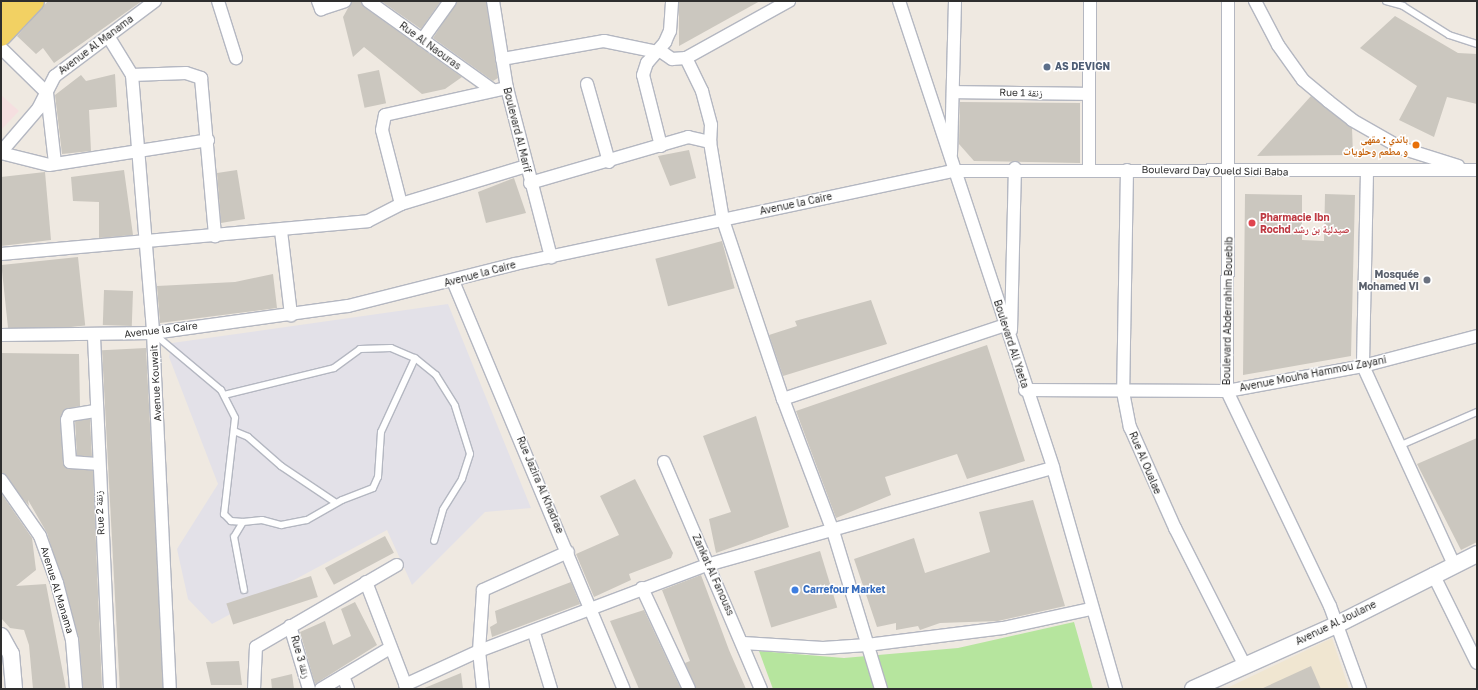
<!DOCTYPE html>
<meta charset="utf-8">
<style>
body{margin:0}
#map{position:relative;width:1478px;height:690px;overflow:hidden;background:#efe9e1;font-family:"Golos Text","Noto Naskh Arabic",sans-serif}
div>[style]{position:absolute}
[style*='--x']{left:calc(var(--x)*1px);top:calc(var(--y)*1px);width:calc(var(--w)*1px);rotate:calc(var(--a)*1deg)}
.industrial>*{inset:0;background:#e3e1e8}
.education>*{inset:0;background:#f0e6d1}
.medical>*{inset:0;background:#f5dfe0}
.green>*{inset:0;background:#b6e59e}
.building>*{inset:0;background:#cbc7bf;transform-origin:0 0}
.roads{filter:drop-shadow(1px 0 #b4b7c1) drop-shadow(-1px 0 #b4b7c1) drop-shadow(0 1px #b4b7c1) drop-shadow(0 -1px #b4b7c1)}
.service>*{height:6px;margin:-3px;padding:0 3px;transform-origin:3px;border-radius:3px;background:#fff}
.minor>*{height:12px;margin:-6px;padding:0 6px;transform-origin:6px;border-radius:6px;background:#fff}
.tertiary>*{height:16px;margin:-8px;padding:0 8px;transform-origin:8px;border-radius:8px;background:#fff}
.primary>*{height:20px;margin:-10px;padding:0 10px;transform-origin:10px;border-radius:10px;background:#f2d163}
.dots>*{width:11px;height:11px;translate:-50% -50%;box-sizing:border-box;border:2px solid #fff;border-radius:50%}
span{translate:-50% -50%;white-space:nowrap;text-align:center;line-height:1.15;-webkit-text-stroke:3px #fff;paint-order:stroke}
.street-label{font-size:10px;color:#2e2e2e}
.service-label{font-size:10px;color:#4e5e75;font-weight:700}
.left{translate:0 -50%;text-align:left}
.food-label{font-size:10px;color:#c56008;font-weight:700}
.right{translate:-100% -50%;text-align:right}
.health-label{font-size:10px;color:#be3a42;font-weight:700}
.worship-label{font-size:10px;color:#5b616d;font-weight:700}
.shop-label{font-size:10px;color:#366cbe;font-weight:700}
.frame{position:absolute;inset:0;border:2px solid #2e2e2e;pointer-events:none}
</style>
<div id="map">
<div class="industrial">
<div style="clip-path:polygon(448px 304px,531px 508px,485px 512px,412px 585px,387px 530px,212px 624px,188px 599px,177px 549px,218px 484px,169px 357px,172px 343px)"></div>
</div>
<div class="education">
<div style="clip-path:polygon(1332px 638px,1349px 689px,1225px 689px)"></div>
</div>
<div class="medical">
<div style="clip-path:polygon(1px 95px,19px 111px,1px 130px)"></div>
</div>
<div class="green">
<div style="clip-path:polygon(1074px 622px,1093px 689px,773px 689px,759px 651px,844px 658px,958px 648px)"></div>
</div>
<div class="building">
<div style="clip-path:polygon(48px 1px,142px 1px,54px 63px,43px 48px,36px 54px,17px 36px)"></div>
<div style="clip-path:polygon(352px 1px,361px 1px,364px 7px,462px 77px,445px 89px,422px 94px,364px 47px,353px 57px,343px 17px)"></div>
<div style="clip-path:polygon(381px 1px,441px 1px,421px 29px)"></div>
<div style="clip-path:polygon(457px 1px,486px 1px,498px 78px,493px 81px,433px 38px)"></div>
<div style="clip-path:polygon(679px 1px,760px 1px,679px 46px)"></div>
<div style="clip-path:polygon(1395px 16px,1458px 53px,1477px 54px,1477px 104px,1447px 97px,1434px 137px,1399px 120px,1417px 86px,1360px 48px)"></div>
<div style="left:379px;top:70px;width:34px;height:22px;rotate:78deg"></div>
<div style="clip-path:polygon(115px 74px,117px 107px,89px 110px,91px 151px,62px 154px,55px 95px,81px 75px,86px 81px)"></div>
<div style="clip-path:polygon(1311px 96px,1352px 128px,1353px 155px,1257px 156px)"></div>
<div style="clip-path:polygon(960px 102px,1080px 103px,1080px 163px,974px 161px,959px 144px)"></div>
<div style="clip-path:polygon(689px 150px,696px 178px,670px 186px,658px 156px)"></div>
<div style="clip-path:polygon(124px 170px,133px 235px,99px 238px,99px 202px,73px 201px,71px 177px)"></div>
<div style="clip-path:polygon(237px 170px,245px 219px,221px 223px,217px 173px)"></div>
<div style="clip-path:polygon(45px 172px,51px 240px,1px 246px,1px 177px)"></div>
<div style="clip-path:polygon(514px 178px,526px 213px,486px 223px,478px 192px)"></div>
<div style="clip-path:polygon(1245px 194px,1302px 195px,1302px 240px,1324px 241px,1325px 194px,1355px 195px,1351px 356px,1243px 375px)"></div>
<div style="left:722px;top:241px;width:49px;height:69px;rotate:75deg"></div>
<div style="left:78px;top:257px;width:69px;height:77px;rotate:84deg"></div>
<div style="clip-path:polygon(273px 274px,277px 308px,160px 323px,157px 286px,235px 282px)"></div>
<div style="left:133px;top:291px;width:35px;height:29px;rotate:92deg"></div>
<div style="clip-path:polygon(871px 300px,887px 344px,783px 376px,769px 335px,797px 326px,795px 321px)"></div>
<div style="clip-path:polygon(987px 345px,1025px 461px,967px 479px,957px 454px,885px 477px,891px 495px,836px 518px,796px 411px)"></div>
<div style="left:146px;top:348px;width:341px;height:44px;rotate:87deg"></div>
<div style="clip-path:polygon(1px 353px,79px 354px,80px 406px,65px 409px,60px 421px,64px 466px,93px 471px,102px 689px,83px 689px,79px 638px,47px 533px,28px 500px,29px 506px,1px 473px)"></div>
<div style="clip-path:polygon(756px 416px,789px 527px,716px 553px,709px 519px,731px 512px,703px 436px)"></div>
<div style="left:90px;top:419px;width:37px;height:15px;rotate:87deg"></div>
<div style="clip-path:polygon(1477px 438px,1477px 542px,1461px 550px,1417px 464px)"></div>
<div style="clip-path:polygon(635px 479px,673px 553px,671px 558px,629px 574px,631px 580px,594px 597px,576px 554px,619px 535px,600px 496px)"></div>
<div style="clip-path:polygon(1px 493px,32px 538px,36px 570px,16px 586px,46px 584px,66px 689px,33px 689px,29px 645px,24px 630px,10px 628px,1px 618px)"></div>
<div style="clip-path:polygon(1033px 500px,1065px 606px,998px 621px,940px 623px,920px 630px,918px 626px,896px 630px,896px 623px,877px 627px,854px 559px,914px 538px,925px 573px,990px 552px,979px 512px)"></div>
<div style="left:385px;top:536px;width:19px;height:68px;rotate:62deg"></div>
<div style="left:820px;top:551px;width:59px;height:69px;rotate:73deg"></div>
<div style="clip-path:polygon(701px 575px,729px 650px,746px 689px,696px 689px,685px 663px,690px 661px,662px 590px)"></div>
<div style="left:311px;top:576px;width:22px;height:89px;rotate:72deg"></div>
<div style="clip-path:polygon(571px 582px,580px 604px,492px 637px,490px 627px,497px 623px,495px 611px)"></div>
<div style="clip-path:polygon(355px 602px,377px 645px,315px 684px,300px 632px,325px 621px,333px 645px,351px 636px,341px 609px)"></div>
<div style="clip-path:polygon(644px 610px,681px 689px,639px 689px,610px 621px)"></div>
<div style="clip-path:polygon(239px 661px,242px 685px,211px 685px,206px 662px)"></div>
<div style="clip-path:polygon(1311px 666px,1321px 689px,1261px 689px)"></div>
<div style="clip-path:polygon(461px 673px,463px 689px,422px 689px)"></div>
<div style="clip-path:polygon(292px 674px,294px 689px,272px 689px,271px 679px)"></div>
</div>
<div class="roads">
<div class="service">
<div style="--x:1386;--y:1;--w:18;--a:16"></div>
<div style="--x:1403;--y:6;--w:54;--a:32.2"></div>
<div style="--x:1449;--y:35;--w:29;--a:18"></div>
<div style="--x:153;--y:333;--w:89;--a:40"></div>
<div style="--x:221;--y:390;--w:31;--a:63"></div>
<div style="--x:235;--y:418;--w:97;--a:96.5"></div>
<div style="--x:224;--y:514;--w:10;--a:45"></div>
<div style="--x:231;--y:521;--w:12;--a:5"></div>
<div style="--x:243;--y:522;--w:19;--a:-6"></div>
<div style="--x:262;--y:520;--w:20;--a:15"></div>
<div style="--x:281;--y:525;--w:26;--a:-11"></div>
<div style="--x:307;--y:520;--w:40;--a:-29.7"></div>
<div style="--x:342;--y:500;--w:33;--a:-21"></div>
<div style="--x:373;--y:488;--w:12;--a:-66"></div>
<div style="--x:378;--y:477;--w:45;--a:-86.2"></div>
<div style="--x:381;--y:432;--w:81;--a:-65.3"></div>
<div style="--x:224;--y:395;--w:113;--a:-13.8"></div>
<div style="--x:334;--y:368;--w:32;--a:-36"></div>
<div style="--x:360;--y:349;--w:31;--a:-2"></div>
<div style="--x:391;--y:348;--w:26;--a:23"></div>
<div style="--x:415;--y:358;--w:27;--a:39"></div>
<div style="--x:436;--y:375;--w:36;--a:58"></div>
<div style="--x:455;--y:406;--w:50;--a:72.6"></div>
<div style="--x:470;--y:454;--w:26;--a:108"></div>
<div style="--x:462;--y:479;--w:36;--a:122"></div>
<div style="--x:443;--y:510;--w:32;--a:106"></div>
<div style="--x:234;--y:431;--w:15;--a:23"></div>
<div style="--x:248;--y:437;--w:44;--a:41.3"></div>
<div style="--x:281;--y:466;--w:66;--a:33.9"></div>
<div style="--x:1401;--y:445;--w:83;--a:-23.5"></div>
<div style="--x:243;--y:522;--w:17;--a:121"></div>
<div style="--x:234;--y:537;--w:54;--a:79.3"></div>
</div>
<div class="minor">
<div style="--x:218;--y:1;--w:60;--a:72.5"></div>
<div style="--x:318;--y:1;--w:9;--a:69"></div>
<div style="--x:321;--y:9;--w:25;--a:-18"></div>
<div style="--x:368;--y:1;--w:153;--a:35.5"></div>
<div style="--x:493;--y:1;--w:88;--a:80.9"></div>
<div style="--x:507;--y:88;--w:175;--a:75.4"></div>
<div style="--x:899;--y:1;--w:492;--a:71.7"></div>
<div style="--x:1053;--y:468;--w:230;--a:74.1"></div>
<div style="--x:1228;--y:1;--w:390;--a:90.1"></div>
<div style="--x:1227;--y:391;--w:238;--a:64.4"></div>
<div style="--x:1330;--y:606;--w:88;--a:70.1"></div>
<div style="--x:1255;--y:1;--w:50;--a:62.4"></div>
<div style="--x:1278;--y:45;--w:43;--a:54.5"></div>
<div style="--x:1303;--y:80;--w:33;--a:40"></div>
<div style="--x:1328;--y:101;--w:31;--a:38"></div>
<div style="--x:1352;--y:120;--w:56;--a:29.7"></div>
<div style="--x:1401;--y:148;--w:60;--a:17.5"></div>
<div style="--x:108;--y:36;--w:46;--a:58.4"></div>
<div style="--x:132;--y:75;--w:259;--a:85.3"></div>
<div style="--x:153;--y:333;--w:356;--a:87.3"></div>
<div style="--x:422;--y:40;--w:48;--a:-54.3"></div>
<div style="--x:1;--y:48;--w:64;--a:44.4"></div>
<div style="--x:47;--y:93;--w:70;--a:83.5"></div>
<div style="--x:659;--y:50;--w:16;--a:35"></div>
<div style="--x:672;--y:59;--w:14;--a:-4"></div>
<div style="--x:686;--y:58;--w:118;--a:-29"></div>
<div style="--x:686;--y:58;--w:37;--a:64"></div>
<div style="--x:702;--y:91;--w:35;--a:75"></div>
<div style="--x:711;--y:125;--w:17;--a:93"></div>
<div style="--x:502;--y:59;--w:104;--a:-10"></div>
<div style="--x:604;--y:41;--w:54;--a:11.7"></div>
<div style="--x:132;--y:75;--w:54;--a:-2.1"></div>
<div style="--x:186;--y:73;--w:16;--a:18"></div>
<div style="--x:201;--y:78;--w:159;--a:84.9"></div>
<div style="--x:587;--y:84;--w:81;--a:74.2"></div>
<div style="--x:953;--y:92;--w:136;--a:0.8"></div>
<div style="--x:661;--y:146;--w:73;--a:-104.2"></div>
<div style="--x:643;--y:75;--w:13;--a:-72"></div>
<div style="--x:647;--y:63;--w:28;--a:-49"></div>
<div style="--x:665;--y:42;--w:12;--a:-66"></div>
<div style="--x:670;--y:31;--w:30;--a:-86"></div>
<div style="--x:1;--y:152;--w:57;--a:-49.3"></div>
<div style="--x:38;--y:109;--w:37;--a:-63"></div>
<div style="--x:55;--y:76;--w:125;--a:-36.9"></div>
<div style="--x:1;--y:153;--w:49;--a:14"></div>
<div style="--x:49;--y:165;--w:161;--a:-8.9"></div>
<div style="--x:951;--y:154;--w:153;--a:-88.5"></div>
<div style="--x:1089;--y:169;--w:168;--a:-89.7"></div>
<div style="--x:1127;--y:170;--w:222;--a:91"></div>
<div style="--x:1123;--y:392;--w:36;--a:79"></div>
<div style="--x:1130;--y:427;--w:111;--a:66"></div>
<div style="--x:1175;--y:528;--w:153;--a:63.1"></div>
<div style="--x:1367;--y:172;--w:194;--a:91.2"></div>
<div style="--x:1363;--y:366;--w:219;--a:65.4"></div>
<div style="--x:530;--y:183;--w:165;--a:-16.2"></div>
<div style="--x:688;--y:137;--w:23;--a:13"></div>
<div style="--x:710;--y:142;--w:79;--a:80.5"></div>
<div style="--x:723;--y:220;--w:189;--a:71.5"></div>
<div style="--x:783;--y:399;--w:141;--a:69.3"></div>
<div style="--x:833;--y:531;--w:165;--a:73.1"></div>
<div style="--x:401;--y:204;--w:76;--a:-104.4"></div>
<div style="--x:382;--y:130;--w:15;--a:-79"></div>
<div style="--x:385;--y:115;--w:125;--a:-12.5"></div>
<div style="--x:281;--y:231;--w:85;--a:83.2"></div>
<div style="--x:1;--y:254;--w:368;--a:-5.1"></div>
<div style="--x:368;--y:221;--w:37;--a:-27"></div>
<div style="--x:401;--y:204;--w:131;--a:-16.9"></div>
<div style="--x:453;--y:281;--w:442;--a:67.3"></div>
<div style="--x:1011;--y:330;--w:162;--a:-88.6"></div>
<div style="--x:1;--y:335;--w:152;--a:-0.8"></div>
<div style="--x:153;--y:333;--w:197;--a:-7.9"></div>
<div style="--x:348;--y:306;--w:172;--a:-14.1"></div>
<div style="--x:515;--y:264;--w:448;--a:-12"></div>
<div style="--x:953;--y:171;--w:524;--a:-0.11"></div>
<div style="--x:94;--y:337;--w:352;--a:87.4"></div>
<div style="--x:1025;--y:390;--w:202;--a:0.3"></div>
<div style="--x:1227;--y:391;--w:138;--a:-10.4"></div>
<div style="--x:1363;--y:366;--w:118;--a:-14.7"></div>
<div style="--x:783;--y:399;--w:235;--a:-18.4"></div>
<div style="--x:95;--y:411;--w:26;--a:171"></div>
<div style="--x:69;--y:415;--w:5;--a:112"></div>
<div style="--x:67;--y:420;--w:42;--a:85.9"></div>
<div style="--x:70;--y:462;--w:27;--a:4"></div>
<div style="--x:664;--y:462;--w:247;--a:66.9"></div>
<div style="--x:1;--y:480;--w:68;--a:55.1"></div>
<div style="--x:40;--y:536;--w:50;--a:70.1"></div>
<div style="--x:57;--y:583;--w:59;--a:75.3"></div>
<div style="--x:72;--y:640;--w:49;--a:85.3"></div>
<div style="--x:1433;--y:574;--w:99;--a:63.7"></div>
<div style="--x:366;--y:582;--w:115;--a:69"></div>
<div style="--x:642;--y:588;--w:111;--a:65"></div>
<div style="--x:290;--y:626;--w:66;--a:73.2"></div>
<div style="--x:534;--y:633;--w:59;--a:73.1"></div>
<div style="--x:743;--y:643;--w:80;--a:3.6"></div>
<div style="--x:823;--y:648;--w:44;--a:-3.9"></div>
<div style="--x:867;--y:645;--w:137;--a:-7.1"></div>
<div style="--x:1003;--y:628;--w:89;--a:-12.3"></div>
<div style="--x:343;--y:676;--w:14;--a:69"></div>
<div style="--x:405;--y:685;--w:81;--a:-24.7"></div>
<div style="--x:479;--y:651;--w:244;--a:-20.7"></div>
<div style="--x:707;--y:565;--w:359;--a:-15.7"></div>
<div style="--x:254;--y:689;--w:42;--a:-87.3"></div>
<div style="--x:256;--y:647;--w:163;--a:-30.2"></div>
<div style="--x:321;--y:689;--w:80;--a:-30.7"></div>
<div style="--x:483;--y:689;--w:38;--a:-96"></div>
<div style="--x:479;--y:651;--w:61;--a:-86.2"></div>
<div style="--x:483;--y:590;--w:93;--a:-24.1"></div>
</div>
<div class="tertiary">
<div style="--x:1;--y:636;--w:21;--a:61"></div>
<div style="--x:11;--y:654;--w:35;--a:85"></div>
<div style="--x:1193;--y:689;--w:159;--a:-24.1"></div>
<div style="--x:1338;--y:624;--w:156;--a:-26.7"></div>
</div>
<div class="primary">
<div style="--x:1;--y:14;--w:18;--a:-47"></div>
<div style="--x:1;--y:36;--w:48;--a:-46.7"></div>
</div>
</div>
<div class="dots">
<div style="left:1047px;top:67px;background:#5c6f8a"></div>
<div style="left:1416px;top:145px;background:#e8710a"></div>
<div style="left:1252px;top:223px;background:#e0444e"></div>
<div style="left:1427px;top:280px;background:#6b7280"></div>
<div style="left:795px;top:590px;background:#3f7fe0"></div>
</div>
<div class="street-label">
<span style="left:96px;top:45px;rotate:-37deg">Avenue Al Manama</span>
<span style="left:430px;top:46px;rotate:36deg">Rue Al Naouras</span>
<span style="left:1021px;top:93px;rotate:1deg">Rue 1 زنقة</span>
<span style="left:517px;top:130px;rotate:76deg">Boulevard Al Marif</span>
<span style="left:1215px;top:171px;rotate:1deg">Boulevard Day Oueld Sidi Baba</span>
<span style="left:796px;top:204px;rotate:-12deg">Avenue la Caire</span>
<span style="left:480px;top:274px;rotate:-15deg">Avenue la Caire</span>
<span style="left:1228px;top:311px;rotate:-89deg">Boulevard Abderrahim Bouebib</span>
<span style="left:161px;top:330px;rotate:-7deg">Avenue la Caire</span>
<span style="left:1011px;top:344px;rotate:72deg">Boulevard Ali Yaeta</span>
<span style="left:1313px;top:374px;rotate:-11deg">Avenue Mouha Hammou Zayani</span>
<span style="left:156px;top:383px;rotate:-93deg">Avenue Kouwait</span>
<span style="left:1145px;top:463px;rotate:67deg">Rue Al Oualae</span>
<span style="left:540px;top:485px;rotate:67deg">Rue Jazira Al Khadrae</span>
<span style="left:100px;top:513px;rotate:-93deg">Rue 2 زنقة</span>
<span style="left:713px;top:575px;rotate:66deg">Zankat Al Fanouss</span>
<span style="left:57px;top:590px;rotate:73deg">Avenue Al Manama</span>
<span style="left:1336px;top:623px;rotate:-26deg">Avenue Al Joulane</span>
<span style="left:300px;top:657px;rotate:74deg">Rue 3 زنقة</span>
</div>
<div class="service-label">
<span class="left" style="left:1055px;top:67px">AS DEVIGN</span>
</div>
<div class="food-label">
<span class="right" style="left:1408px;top:145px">باندي : مقهى<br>و مطعم وحلويات</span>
</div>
<div class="health-label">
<span class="left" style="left:1260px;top:223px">Pharmacie Ibn<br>Rochd صيدلية بن رشد</span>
</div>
<div class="worship-label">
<span class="right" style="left:1419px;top:280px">Mosquée<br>Mohamed VI</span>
</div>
<div class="shop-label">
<span class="left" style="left:803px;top:590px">Carrefour Market</span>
</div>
<div class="frame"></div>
</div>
